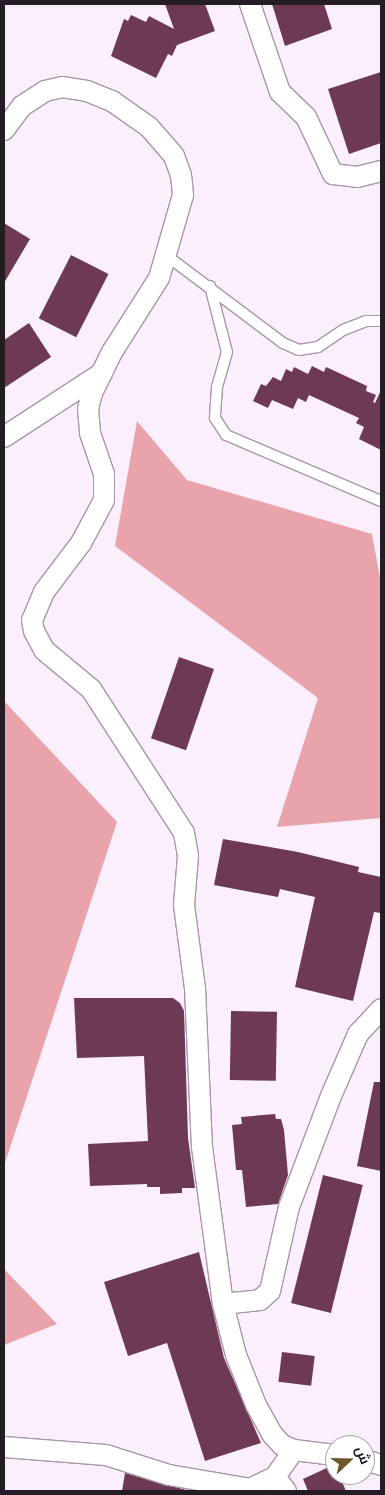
<!DOCTYPE html>
<meta charset="utf-8">
<style>
body{margin:0}
#map{position:relative;width:385px;height:1495px;overflow:hidden;background:#fceffd;font-family:"Roboto Condensed",Cairo,sans-serif}
div>[style]{position:absolute}
[style*='--x']{left:calc(var(--x)*1px);top:calc(var(--y)*1px);width:calc(var(--w)*1px);rotate:calc(var(--a)*1deg)}
.forest>*{inset:0;background:#e9a4ab}
.building>*{inset:0;background:#6d3955;transform-origin:0 0}
.roads{filter:drop-shadow(1px 0 #a895aa) drop-shadow(-1px 0 #a895aa) drop-shadow(0 1px #a895aa) drop-shadow(0 -1px #a895aa)}
.lane>*{height:10px;margin:-5px;padding:0 5px;transform-origin:5px;border-radius:5px;background:#fff}
.street>*{height:20px;margin:-10px;padding:0 10px;transform-origin:10px;border-radius:10px;background:#fff}
span{translate:-50% -50%;white-space:nowrap;text-align:center;line-height:1.15;-webkit-text-stroke:5px #fff;paint-order:stroke}
.frame{position:absolute;inset:0;border:5px solid #251d25;pointer-events:none}
.north{position:absolute;left:325px;top:1435px;width:50px;height:50px;box-sizing:border-box;background:#fff;border:1px solid #a8a5a8;border-radius:50%;rotate:69deg;font-size:14px;font-weight:700;line-height:20px;text-align:center;color:#251d25}
.north::after{content:'';display:block;margin:auto;width:18px;height:22px;background:#6d5827;clip-path:polygon(50% 0,100% 100%,50% 72%,0 100%)}
</style>
<div id="map">
<div class="forest">
<div style="clip-path:polygon(137px 421px,187px 480px,372px 534px,381px 583px,381px 818px,277px 827px,318px 698px,115px 546px)"></div>
<div style="clip-path:polygon(4px 701px,117px 822px,4px 1166px)"></div>
<div style="clip-path:polygon(4px 1269px,57px 1324px,4px 1345px)"></div>
</div>
<div class="building">
<div style="clip-path:polygon(165px 4px,205px 4px,215px 31px,177px 45px,172px 56px,168px 54px,156px 78px,111px 56px,124px 19px,128px 21px,131px 15px,146px 22px,149px 16px,174px 29px)"></div>
<div style="clip-path:polygon(272px 4px,324px 4px,332px 29px,285px 46px)"></div>
<div style="clip-path:polygon(381px 72px,381px 143px,349px 154px,328px 89px)"></div>
<div style="clip-path:polygon(4px 223px,30px 239px,4px 283px)"></div>
<div style="left:71px;top:255px;width:42px;height:71px;rotate:27deg"></div>
<div style="clip-path:polygon(29px 323px,51px 357px,4px 388px,4px 340px)"></div>
<div style="clip-path:polygon(312px 366px,324px 372px,326px 367px,367px 386px,366px 391px,376px 395px,373px 402px,375px 403px,381px 390px,381px 450px,359px 439px,364px 427px,356px 423px,359px 418px,309px 395px,306px 402px,298px 398px,293px 409px,272px 400px,268px 408px,253px 401px,261px 384px,266px 386px,273px 377px,281px 381px,286px 369px,292px 372px,294px 367px,308px 374px)"></div>
<div style="left:179px;top:657px;width:37px;height:86px;rotate:19deg"></div>
<div style="clip-path:polygon(223px 839px,298px 852px,359px 867px,358px 872px,381px 877px,381px 913px,374px 912px,353px 1001px,295px 987px,315px 897px,280px 889px,278px 897px,214px 885px)"></div>
<div style="clip-path:polygon(74px 998px,173px 998px,180px 1003px,184px 1011px,188px 1138px,195px 1188px,182px 1188px,182px 1193px,160px 1194px,160px 1187px,147px 1187px,147px 1184px,90px 1186px,88px 1144px,148px 1141px,144px 1056px,77px 1058px)"></div>
<div style="left:231px;top:1011px;width:46px;height:69px;rotate:1deg"></div>
<div style="clip-path:polygon(374px 1082px,381px 1082px,381px 1171px,357px 1166px)"></div>
<div style="clip-path:polygon(275px 1114px,276px 1119px,281px 1119px,284px 1130px,288px 1175px,278px 1204px,246px 1207px,242px 1170px,236px 1170px,232px 1125px,242px 1124px,241px 1117px)"></div>
<div style="left:323px;top:1175px;width:41px;height:132px;rotate:14deg"></div>
<div style="clip-path:polygon(199px 1252px,224px 1358px,261px 1443px,205px 1461px,167px 1343px,128px 1356px,104px 1282px)"></div>
<div style="left:282px;top:1352px;width:33px;height:30px;rotate:7deg"></div>
<div style="clip-path:polygon(331px 1466px,335px 1467px,335px 1475px,339px 1475px,346px 1491px,308px 1491px,303px 1479px)"></div>
<div style="clip-path:polygon(125px 1473px,186px 1490px,186px 1491px,122px 1491px)"></div>
</div>
<div class="roads">
<div class="lane">
<div style="--x:167;--y:256;--w:145;--a:36.9"></div>
<div style="--x:283;--y:343;--w:17;--a:24"></div>
<div style="--x:299;--y:350;--w:19;--a:-9"></div>
<div style="--x:318;--y:347;--w:30;--a:-34"></div>
<div style="--x:343;--y:330;--w:25;--a:-21"></div>
<div style="--x:366;--y:321;--w:15;--a:0"></div>
<div style="--x:210;--y:286;--w:68;--a:75.6"></div>
<div style="--x:227;--y:352;--w:36;--a:106"></div>
<div style="--x:217;--y:387;--w:31;--a:94"></div>
<div style="--x:215;--y:418;--w:20;--a:57"></div>
<div style="--x:226;--y:435;--w:168;--a:23.1"></div>
</div>
<div class="street">
<div style="--x:250;--y:4;--w:93;--a:71.2"></div>
<div style="--x:280;--y:92;--w:36;--a:44"></div>
<div style="--x:306;--y:117;--w:63;--a:64.7"></div>
<div style="--x:333;--y:174;--w:24;--a:7"></div>
<div style="--x:357;--y:177;--w:25;--a:-14"></div>
<div style="--x:4;--y:130;--w:30;--a:-53"></div>
<div style="--x:22;--y:106;--w:27;--a:-33"></div>
<div style="--x:45;--y:91;--w:17;--a:-13"></div>
<div style="--x:62;--y:87;--w:25;--a:9"></div>
<div style="--x:87;--y:91;--w:27;--a:22"></div>
<div style="--x:112;--y:101;--w:45;--a:35.1"></div>
<div style="--x:149;--y:127;--w:38;--a:49"></div>
<div style="--x:174;--y:156;--w:20;--a:70"></div>
<div style="--x:181;--y:175;--w:20;--a:84"></div>
<div style="--x:183;--y:195;--w:86;--a:106.1"></div>
<div style="--x:159;--y:278;--w:88;--a:122.4"></div>
<div style="--x:112;--y:352;--w:46;--a:116"></div>
<div style="--x:92;--y:393;--w:16;--a:104"></div>
<div style="--x:88;--y:409;--w:24;--a:85"></div>
<div style="--x:90;--y:433;--w:43;--a:71.1"></div>
<div style="--x:104;--y:474;--w:26;--a:90"></div>
<div style="--x:104;--y:500;--w:49;--a:118.1"></div>
<div style="--x:81;--y:543;--w:61;--a:127.1"></div>
<div style="--x:44;--y:592;--w:30;--a:113"></div>
<div style="--x:32;--y:620;--w:11;--a:80"></div>
<div style="--x:34;--y:631;--w:21;--a:62"></div>
<div style="--x:44;--y:650;--w:61;--a:39.7"></div>
<div style="--x:91;--y:689;--w:171;--a:57.1"></div>
<div style="--x:184;--y:833;--w:23;--a:80"></div>
<div style="--x:188;--y:856;--w:49;--a:94.7"></div>
<div style="--x:184;--y:905;--w:84;--a:82.5"></div>
<div style="--x:195;--y:988;--w:159;--a:87.5"></div>
<div style="--x:202;--y:1147;--w:158;--a:82.4"></div>
<div style="--x:223;--y:1304;--w:53;--a:75.7"></div>
<div style="--x:236;--y:1355;--w:54;--a:68.2"></div>
<div style="--x:256;--y:1405;--w:33;--a:61"></div>
<div style="--x:272;--y:1434;--w:15;--a:48"></div>
<div style="--x:282;--y:1445;--w:13;--a:23"></div>
<div style="--x:294;--y:1450;--w:41;--a:7"></div>
<div style="--x:4;--y:437;--w:117;--a:-33.1"></div>
<div style="--x:223;--y:1304;--w:37;--a:-6"></div>
<div style="--x:260;--y:1300;--w:13;--a:-42"></div>
<div style="--x:270;--y:1291;--w:86;--a:-77.3"></div>
<div style="--x:289;--y:1207;--w:119;--a:-69.3"></div>
<div style="--x:331;--y:1096;--w:68;--a:-66.5"></div>
<div style="--x:358;--y:1034;--w:34;--a:-47"></div>
<div style="--x:4;--y:1447;--w:102;--a:4.5"></div>
<div style="--x:106;--y:1455;--w:66;--a:17.6"></div>
<div style="--x:169;--y:1475;--w:82;--a:9.8"></div>
<div style="--x:250;--y:1489;--w:28;--a:-26"></div>
<div style="--x:275;--y:1477;--w:33;--a:-55"></div>
<div style="--x:365;--y:1460;--w:17;--a:17"></div>
<div style="--x:275;--y:1477;--w:18;--a:52"></div>
</div>
</div>
<div class="frame"></div>
<div class="north">ش</div>
</div>
